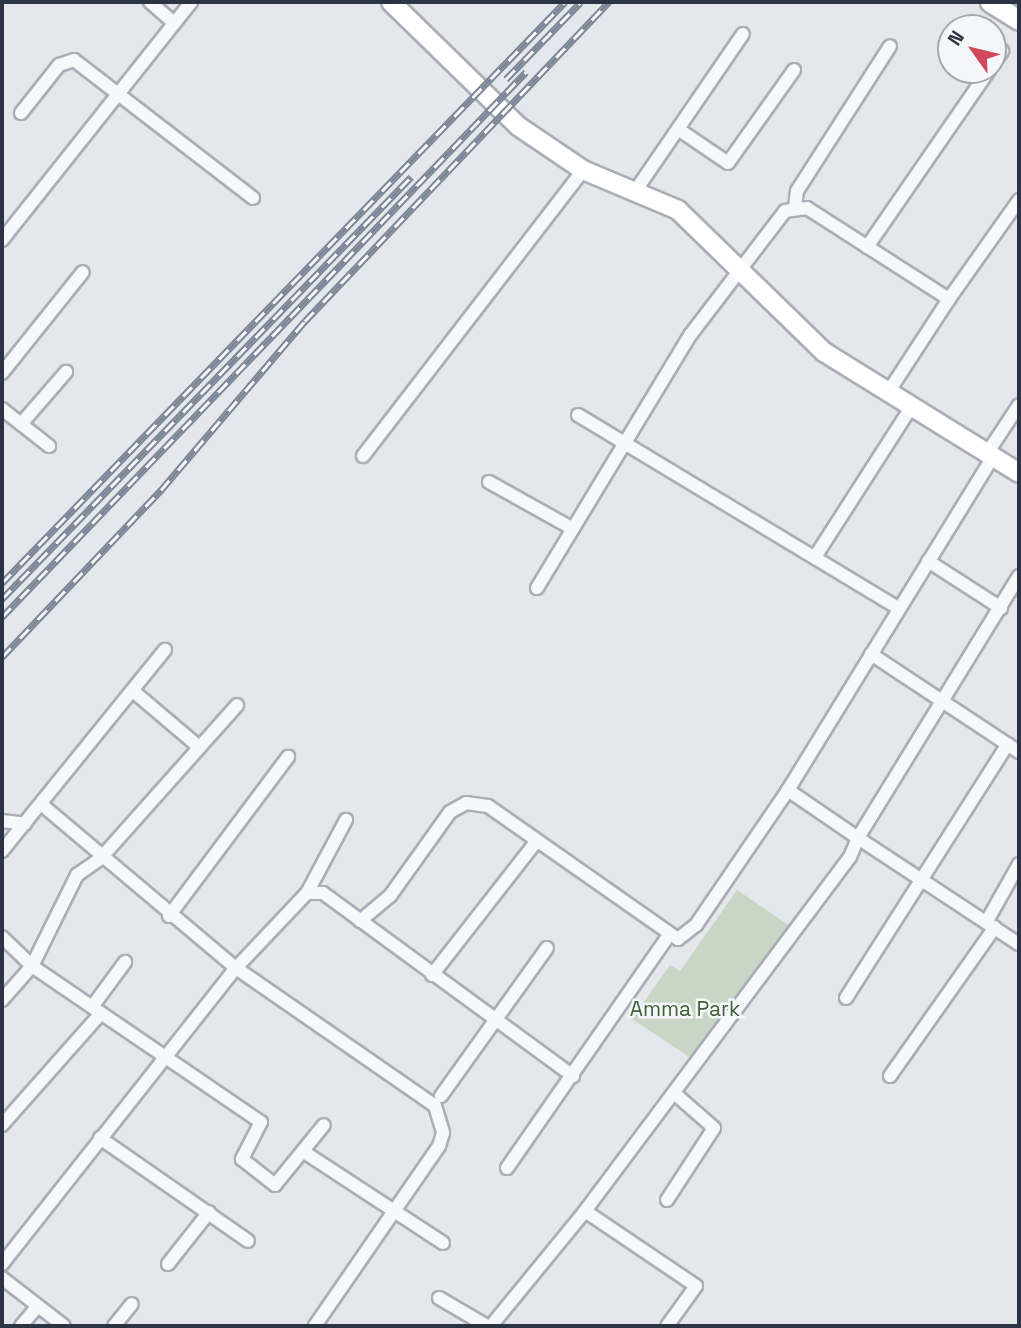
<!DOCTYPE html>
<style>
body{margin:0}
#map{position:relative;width:1021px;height:1328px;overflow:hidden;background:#e4e7ec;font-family:"Space Grotesk",sans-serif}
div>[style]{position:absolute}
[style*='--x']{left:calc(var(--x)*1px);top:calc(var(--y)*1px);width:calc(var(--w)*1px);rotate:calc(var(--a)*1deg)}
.green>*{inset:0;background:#c9d6c5}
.roads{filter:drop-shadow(2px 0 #a9aeb7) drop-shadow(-2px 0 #a9aeb7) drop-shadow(0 2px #a9aeb7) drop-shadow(0 -2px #a9aeb7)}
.street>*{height:12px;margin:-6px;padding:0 6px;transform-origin:6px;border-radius:6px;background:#f7f8fa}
.secondary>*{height:18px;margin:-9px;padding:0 9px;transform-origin:9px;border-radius:9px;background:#fff}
.primary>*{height:19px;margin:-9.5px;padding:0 9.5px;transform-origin:9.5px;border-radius:9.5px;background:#fff}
.rail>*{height:7px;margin-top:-3.5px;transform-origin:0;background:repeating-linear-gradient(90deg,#f4f6f9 0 13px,#7d8696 0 26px);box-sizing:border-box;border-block:2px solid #7d8696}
span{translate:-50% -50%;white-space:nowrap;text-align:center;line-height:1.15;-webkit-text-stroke:5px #f4f6f9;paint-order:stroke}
.park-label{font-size:21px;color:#3f6138}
.frame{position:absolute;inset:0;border:4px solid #2b3445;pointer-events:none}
.north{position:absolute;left:937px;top:14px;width:70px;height:70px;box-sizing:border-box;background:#f4f6f9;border:2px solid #a4a8b1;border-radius:50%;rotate:304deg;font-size:19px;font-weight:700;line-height:28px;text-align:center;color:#2b3445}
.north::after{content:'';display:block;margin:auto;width:24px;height:32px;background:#d1495b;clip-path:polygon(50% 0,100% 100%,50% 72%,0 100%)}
</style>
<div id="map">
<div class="green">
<div style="clip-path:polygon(737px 890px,790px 926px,694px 1060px,632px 1019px,670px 965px,680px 971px)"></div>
</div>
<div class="roads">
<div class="street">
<div style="--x:150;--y:2;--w:32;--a:41"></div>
<div style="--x:993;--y:64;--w:16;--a:-55"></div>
<div style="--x:21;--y:113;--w:61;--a:-51.6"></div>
<div style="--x:59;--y:65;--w:16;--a:-18"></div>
<div style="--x:74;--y:60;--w:226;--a:37.6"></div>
<div style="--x:678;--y:129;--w:60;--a:34.2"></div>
<div style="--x:728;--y:163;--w:114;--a:-54.6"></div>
<div style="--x:636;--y:190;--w:189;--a:-55.6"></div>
<div style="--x:795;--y:207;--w:16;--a:-83"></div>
<div style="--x:797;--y:191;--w:172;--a:-57.3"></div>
<div style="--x:2;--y:240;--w:304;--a:-51.5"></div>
<div style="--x:867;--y:247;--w:215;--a:-55.4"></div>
<div style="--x:949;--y:299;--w:121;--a:-54.7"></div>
<div style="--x:2;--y:373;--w:129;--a:-51.3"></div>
<div style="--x:2;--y:409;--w:60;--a:38.2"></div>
<div style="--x:578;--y:415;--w:375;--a:31.1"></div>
<div style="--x:21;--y:424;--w:69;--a:-49.1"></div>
<div style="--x:988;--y:452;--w:56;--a:-56.6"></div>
<div style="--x:363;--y:456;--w:361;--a:-52.4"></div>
<div style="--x:489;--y:482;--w:96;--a:29.2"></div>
<div style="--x:815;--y:557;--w:179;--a:-57.3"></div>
<div style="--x:928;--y:561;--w:87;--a:32.8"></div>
<div style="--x:1019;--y:576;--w:308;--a:121.6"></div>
<div style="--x:858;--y:838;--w:193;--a:33.4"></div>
<div style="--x:537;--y:588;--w:297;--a:-58.8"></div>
<div style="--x:691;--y:334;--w:155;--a:-52.6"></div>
<div style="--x:785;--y:211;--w:22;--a:-8"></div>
<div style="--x:807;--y:208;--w:169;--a:32.7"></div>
<div style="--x:949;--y:299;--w:110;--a:123.1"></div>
<div style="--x:871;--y:654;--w:178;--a:33.5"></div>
<div style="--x:133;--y:691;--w:87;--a:40.3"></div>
<div style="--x:41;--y:804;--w:255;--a:40.1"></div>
<div style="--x:236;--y:968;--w:242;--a:34.7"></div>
<div style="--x:435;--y:1106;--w:28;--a:73"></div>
<div style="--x:443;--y:1133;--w:14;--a:107"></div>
<div style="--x:439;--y:1146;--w:219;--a:124.6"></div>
<div style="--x:2;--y:821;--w:23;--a:7"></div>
<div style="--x:2;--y:851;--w:259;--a:-51"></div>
<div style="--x:307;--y:893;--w:83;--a:-61.9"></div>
<div style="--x:169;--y:916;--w:199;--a:-53.2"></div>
<div style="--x:360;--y:921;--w:39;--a:-40"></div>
<div style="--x:390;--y:896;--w:103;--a:-54.5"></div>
<div style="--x:450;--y:812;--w:18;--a:-29"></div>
<div style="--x:466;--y:803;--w:22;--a:8"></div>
<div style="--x:488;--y:806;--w:232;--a:35"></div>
<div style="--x:678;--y:939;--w:23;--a:-38"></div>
<div style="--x:696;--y:925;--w:163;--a:-55.7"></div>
<div style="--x:987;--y:921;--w:65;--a:-60.7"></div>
<div style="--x:2;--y:937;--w:42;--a:44"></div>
<div style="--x:32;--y:966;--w:277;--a:34.3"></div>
<div style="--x:261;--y:1122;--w:42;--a:117.2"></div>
<div style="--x:242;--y:1159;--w:42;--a:38.2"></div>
<div style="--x:275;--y:1185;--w:77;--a:-50.8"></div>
<div style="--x:432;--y:975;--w:167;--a:-52"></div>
<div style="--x:846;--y:998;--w:301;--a:-57.5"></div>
<div style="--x:2;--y:1000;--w:45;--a:-48.6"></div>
<div style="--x:32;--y:966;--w:102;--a:-63.7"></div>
<div style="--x:77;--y:875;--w:28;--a:-35"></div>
<div style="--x:100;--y:859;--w:206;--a:-48.3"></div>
<div style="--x:92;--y:1007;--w:56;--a:-53.7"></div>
<div style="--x:890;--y:1076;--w:182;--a:-54.8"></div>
<div style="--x:441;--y:1096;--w:182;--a:-54.4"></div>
<div style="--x:2;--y:1125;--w:149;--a:-48.5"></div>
<div style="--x:100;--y:1138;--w:180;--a:34.8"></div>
<div style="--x:304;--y:1152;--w:166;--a:33.2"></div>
<div style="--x:507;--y:1168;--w:282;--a:-55.2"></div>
<div style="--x:667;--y:1200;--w:86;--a:-56.9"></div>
<div style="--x:714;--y:1128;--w:53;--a:-138.8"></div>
<div style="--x:585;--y:1211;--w:134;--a:34"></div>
<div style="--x:696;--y:1286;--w:49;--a:125.9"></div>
<div style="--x:2;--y:1264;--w:377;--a:-51.7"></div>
<div style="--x:236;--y:968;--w:103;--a:-46.6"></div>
<div style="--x:307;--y:893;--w:16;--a:0"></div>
<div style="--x:323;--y:893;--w:310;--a:36.2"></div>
<div style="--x:168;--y:1264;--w:66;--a:-51.7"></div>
<div style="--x:2;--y:1278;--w:78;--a:37.7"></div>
<div style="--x:439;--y:1298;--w:56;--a:30.3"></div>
<div style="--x:21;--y:1326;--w:26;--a:-50"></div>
<div style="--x:114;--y:1326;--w:28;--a:-51"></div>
<div style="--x:491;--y:1326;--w:149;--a:-50.7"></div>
<div style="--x:585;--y:1211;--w:442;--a:-53.2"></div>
<div style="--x:850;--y:857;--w:21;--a:-67"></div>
<div style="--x:858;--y:838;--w:85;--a:-145.6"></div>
<div style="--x:788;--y:790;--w:393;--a:-58.4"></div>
</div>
<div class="secondary">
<div style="--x:391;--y:2;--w:177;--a:44.3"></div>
<div style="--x:518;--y:126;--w:78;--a:34.1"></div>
<div style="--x:583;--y:170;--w:103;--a:22.8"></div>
<div style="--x:678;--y:210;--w:204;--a:44.2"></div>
<div style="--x:824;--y:352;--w:229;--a:31.8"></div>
</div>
<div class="primary">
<div style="--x:990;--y:2;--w:34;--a:32"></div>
</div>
</div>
<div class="rail">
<div style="--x:506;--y:79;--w:107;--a:-45.8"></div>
<div style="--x:2;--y:583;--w:809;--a:-45.9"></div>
<div style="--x:2;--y:599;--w:588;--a:-45.9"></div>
<div style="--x:2;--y:617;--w:756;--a:-46.13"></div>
<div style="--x:2;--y:657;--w:231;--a:-46.4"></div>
<div style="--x:161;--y:490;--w:222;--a:-49.6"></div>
<div style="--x:305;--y:321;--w:441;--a:-46.4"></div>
</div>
<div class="park-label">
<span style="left:685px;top:1009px">Amma Park</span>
</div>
<div class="frame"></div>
<div class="north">N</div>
</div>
